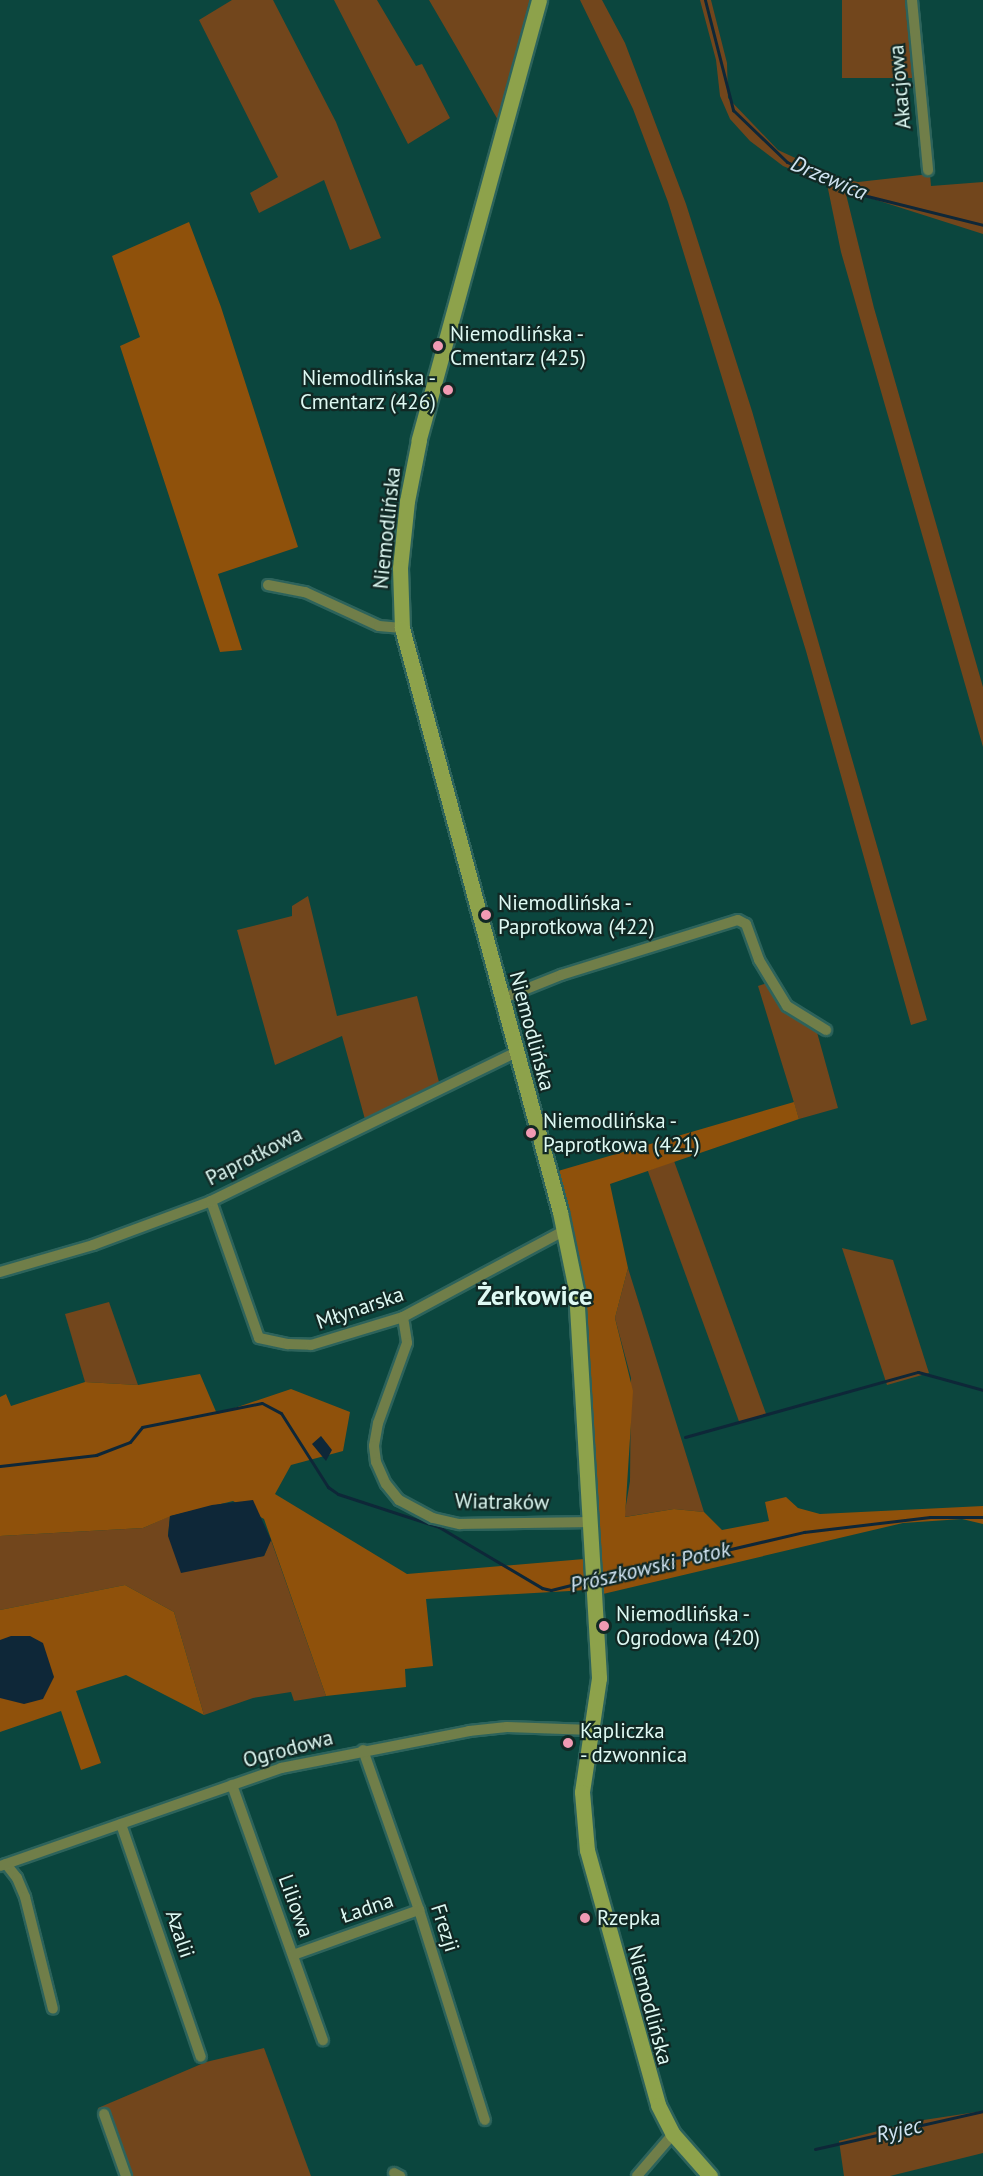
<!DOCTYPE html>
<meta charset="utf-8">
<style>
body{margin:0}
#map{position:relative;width:983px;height:2176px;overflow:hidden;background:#0b463e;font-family:"PT Sans",sans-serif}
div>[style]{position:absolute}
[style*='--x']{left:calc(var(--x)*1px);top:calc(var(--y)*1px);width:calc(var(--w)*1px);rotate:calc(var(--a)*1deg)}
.green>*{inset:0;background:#72461c;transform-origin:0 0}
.forest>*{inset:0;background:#8f510b}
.water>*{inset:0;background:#0e2738}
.stream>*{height:3px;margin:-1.5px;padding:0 1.5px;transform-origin:1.5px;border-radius:1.5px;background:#0e2738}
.roads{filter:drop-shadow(2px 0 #2d635b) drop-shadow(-2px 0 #2d635b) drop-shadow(0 2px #2d635b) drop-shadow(0 -2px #2d635b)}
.street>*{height:10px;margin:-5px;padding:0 5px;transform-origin:5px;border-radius:5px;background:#707e49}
.secondary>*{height:15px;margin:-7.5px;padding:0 7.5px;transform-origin:7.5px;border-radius:7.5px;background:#8da24b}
.dots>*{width:16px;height:16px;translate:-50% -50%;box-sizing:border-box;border:3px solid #112824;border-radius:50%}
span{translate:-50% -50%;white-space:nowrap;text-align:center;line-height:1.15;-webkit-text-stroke:4.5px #112824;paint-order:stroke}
.street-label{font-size:21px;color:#def9f3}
.poi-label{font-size:21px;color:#def9f3}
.left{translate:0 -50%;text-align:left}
.right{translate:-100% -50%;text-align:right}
.water-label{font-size:22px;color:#d0e3f1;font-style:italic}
.district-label{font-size:27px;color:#def9f3;font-weight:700}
</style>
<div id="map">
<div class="green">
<div style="clip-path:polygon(232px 0,273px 0,336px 122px,381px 238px,350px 250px,324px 180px,259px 213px,250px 193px,278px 177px,199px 20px)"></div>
<div style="clip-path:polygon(334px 0,377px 0,416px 66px,422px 64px,450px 118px,408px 144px)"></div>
<div style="clip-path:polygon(429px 0,539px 0,503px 129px,457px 48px)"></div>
<div style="clip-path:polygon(580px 0,602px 0,625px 43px,686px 204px,752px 411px,927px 1020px,911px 1025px,806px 651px,668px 202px,633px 109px)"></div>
<div style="clip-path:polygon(700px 0,711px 0,727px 63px,728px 98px,778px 150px,839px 178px,858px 182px,930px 174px,931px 186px,983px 182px,983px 234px,845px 190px,874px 308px,983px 687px,983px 747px,841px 252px,827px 184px,783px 166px,750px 141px,730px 119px,720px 96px,716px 60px)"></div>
<div style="left:842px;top:0;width:75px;height:78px"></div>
<div style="clip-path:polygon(308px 896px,337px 1016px,417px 996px,439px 1082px,366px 1123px,342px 1036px,275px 1065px,237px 930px,292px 916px,292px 906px)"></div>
<div style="clip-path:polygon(770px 982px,787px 1006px,815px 1025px,838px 1108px,799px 1119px,758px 986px)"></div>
<div style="left:674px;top:1161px;width:269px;height:28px;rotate:70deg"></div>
<div style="clip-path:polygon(842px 1248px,893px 1260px,929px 1373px,887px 1385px)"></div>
<div style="clip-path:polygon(628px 1268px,704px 1512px,674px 1509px,624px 1517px,630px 1481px,631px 1378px,615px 1318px)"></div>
<div style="clip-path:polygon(109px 1302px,138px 1385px,85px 1382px,65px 1314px)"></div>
<div style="clip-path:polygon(170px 1516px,168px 1536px,227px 1562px,264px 1556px,271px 1540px,326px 1696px,294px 1701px,291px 1692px,253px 1698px,204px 1715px,174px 1612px,125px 1585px,0 1610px,0 1536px,143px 1528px)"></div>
<div style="clip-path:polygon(264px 2048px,311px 2176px,122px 2176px,98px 2108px,206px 2062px)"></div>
<div style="clip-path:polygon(983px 2111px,983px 2153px,890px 2176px,844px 2176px,839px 2141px,917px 2121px)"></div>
</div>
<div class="forest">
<div style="clip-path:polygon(189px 222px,221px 307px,298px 547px,218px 574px,242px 650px,220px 652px,120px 346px,140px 337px,112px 256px)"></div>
<div style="clip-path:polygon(794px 1102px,799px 1119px,610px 1184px,628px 1268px,615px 1318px,633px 1391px,625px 1517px,674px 1509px,704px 1512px,722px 1530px,769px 1521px,765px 1502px,786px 1497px,798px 1508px,820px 1514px,983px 1506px,983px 1524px,962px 1519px,903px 1523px,603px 1594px,598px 1513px,581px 1388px,573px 1228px,558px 1171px)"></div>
<div style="clip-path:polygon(200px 1374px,217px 1414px,291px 1389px,350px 1412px,343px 1451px,291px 1465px,275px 1494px,407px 1574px,584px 1559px,587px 1590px,426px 1599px,433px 1666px,405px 1669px,406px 1687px,326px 1696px,264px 1519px,233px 1501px,171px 1516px,143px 1528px,0 1536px,0 1397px,6px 1394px,11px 1406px,85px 1382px,138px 1385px)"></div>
<div style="clip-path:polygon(125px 1585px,174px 1612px,204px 1715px,126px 1675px,76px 1691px,101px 1763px,81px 1770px,61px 1711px,0 1732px,0 1610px)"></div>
</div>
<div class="water">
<div style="clip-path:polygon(321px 1436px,332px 1450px,326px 1461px,312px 1444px)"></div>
<div style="clip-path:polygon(253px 1500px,271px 1540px,264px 1556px,181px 1573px,168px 1536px,170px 1516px,212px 1505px)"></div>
<div style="clip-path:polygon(11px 1636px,30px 1636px,43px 1643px,54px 1677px,43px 1699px,24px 1704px,0 1698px,0 1640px)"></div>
</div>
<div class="stream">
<div style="--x:705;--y:0;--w:114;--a:75.7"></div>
<div style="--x:733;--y:110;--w:75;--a:43.9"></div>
<div style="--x:787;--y:162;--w:79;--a:24"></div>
<div style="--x:859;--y:194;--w:128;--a:14"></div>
<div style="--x:685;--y:1437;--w:242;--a:-15.6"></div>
<div style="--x:918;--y:1372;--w:67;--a:15.5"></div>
<div style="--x:0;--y:1466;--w:97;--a:-6.5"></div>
<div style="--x:96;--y:1455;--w:36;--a:-21"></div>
<div style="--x:130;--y:1442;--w:19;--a:-51"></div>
<div style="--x:142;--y:1427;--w:122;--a:-11.3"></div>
<div style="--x:262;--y:1403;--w:21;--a:28"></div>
<div style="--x:281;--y:1413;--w:88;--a:57.6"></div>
<div style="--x:328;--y:1487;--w:12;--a:35"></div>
<div style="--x:338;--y:1494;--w:106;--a:18.1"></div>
<div style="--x:439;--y:1527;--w:120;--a:30.6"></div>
<div style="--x:542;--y:1588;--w:9;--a:13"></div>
<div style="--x:551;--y:1590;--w:38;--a:-14"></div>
<div style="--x:597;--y:1578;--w:78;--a:-14.9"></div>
<div style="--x:672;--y:1558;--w:33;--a:-5"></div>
<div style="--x:705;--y:1555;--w:102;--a:-13.1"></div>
<div style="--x:804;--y:1532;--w:127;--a:-6.8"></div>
<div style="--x:930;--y:1517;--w:53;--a:0"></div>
<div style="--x:815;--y:2149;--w:172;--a:-12.7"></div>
</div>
<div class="roads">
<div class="street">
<div style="--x:912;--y:0;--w:171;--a:84.6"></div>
<div style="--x:268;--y:585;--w:38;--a:11"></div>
<div style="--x:305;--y:592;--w:81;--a:24.7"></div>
<div style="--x:379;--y:626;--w:23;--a:5"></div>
<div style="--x:501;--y:999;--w:65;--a:-21.8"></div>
<div style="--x:561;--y:975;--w:185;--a:-17.3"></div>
<div style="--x:738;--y:920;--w:9;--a:27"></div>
<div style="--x:746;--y:924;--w:38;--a:70"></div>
<div style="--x:759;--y:960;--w:54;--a:58.7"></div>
<div style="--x:787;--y:1006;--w:46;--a:31.6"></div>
<div style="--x:211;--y:1201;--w:145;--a:70.7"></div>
<div style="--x:259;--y:1338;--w:30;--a:12"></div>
<div style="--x:288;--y:1344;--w:23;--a:2"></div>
<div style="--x:311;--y:1345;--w:96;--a:-16.9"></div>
<div style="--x:403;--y:1317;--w:184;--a:-28.2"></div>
<div style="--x:0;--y:1272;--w:97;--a:-16.2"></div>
<div style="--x:93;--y:1245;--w:126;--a:-20.4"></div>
<div style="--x:211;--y:1201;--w:339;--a:-26"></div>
<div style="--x:403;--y:1317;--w:26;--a:81"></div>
<div style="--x:407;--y:1343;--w:85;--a:109.9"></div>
<div style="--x:378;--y:1423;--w:23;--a:100"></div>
<div style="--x:374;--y:1446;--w:16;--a:83"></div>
<div style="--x:376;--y:1462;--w:24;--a:66"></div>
<div style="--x:386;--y:1484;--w:21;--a:51"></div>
<div style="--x:399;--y:1500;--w:38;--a:28"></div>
<div style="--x:433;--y:1518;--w:28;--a:13"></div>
<div style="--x:460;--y:1524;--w:129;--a:-0.9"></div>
<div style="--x:363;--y:1750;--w:170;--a:70.7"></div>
<div style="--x:419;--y:1910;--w:220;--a:72.6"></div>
<div style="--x:232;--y:1785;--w:271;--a:70.4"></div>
<div style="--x:121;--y:1824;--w:246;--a:71.1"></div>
<div style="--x:6;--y:1864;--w:18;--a:52"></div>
<div style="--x:17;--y:1878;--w:21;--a:67"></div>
<div style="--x:25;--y:1897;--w:115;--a:76"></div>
<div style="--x:0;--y:1866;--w:298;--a:-19.2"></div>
<div style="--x:281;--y:1768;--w:192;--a:-11.1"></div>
<div style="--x:469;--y:1731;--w:38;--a:-6"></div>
<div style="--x:507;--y:1727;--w:85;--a:2"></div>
<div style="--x:293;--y:1955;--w:134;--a:-19.7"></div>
<div style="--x:104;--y:2114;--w:66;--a:70.5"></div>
<div style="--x:394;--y:2173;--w:7;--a:27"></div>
<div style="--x:637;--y:2176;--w:55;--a:-49.4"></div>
</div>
<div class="secondary">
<div style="--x:539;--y:0;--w:456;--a:105.3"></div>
<div style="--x:419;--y:440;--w:62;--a:101.1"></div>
<div style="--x:407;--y:501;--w:67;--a:96"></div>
<div style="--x:400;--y:568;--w:60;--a:88.1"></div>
<div style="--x:402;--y:628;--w:605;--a:74.86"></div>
<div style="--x:560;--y:1212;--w:80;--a:78.4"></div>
<div style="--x:576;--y:1290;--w:389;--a:86.6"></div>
<div style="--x:599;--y:1678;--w:115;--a:98.5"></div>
<div style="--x:582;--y:1792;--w:58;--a:85.1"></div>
<div style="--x:587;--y:1850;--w:265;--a:74.4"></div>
<div style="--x:658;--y:2105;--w:33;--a:63"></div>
<div style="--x:673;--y:2134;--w:56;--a:48.6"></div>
</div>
</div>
<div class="dots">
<div style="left:438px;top:346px;background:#f19ab3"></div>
<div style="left:448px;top:390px;background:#f19ab3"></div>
<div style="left:486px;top:915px;background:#f19ab3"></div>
<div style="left:531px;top:1133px;background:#f19ab3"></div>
<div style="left:604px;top:1626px;background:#f19ab3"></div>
<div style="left:568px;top:1743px;background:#f19ab3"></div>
<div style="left:585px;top:1918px;background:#f19ab3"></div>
</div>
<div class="street-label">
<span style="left:900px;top:87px;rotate:-95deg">Akacjowa</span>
<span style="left:387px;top:528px;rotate:-84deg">Niemodlińska</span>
<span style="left:532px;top:1031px;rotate:75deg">Niemodlińska</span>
<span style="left:254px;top:1156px;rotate:-27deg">Paprotkowa</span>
<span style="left:360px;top:1308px;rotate:-19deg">Młynarska</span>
<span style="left:502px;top:1502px;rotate:1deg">Wiatraków</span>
<span style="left:288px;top:1749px;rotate:-15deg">Ogrodowa</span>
<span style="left:296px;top:1906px;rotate:70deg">Liliowa</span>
<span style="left:367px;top:1908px;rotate:-19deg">Ładna</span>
<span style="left:445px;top:1928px;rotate:72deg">Frezji</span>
<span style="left:180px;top:1934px;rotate:71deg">Azalii</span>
<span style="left:650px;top:2005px;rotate:75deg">Niemodlińska</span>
</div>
<div class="poi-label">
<span class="left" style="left:450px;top:346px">Niemodlińska -<br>Cmentarz (425)</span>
<span class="right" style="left:436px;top:390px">Niemodlińska -<br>Cmentarz (426)</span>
<span class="left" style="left:498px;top:915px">Niemodlińska -<br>Paprotkowa (422)</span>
<span class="left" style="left:543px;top:1133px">Niemodlińska -<br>Paprotkowa (421)</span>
<span class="left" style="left:616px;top:1626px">Niemodlińska -<br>Ogrodowa (420)</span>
<span class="left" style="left:580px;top:1743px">Kapliczka<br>- dzwonnica</span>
<span class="left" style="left:597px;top:1918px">Rzepka</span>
</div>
<div class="water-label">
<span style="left:829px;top:178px;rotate:23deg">Drzewica</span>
<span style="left:650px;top:1567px;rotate:-13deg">Prószkowski Potok</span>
<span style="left:899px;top:2130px;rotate:-13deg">Ryjec</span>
</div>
<div class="district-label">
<span style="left:535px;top:1296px">Żerkowice</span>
</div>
</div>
